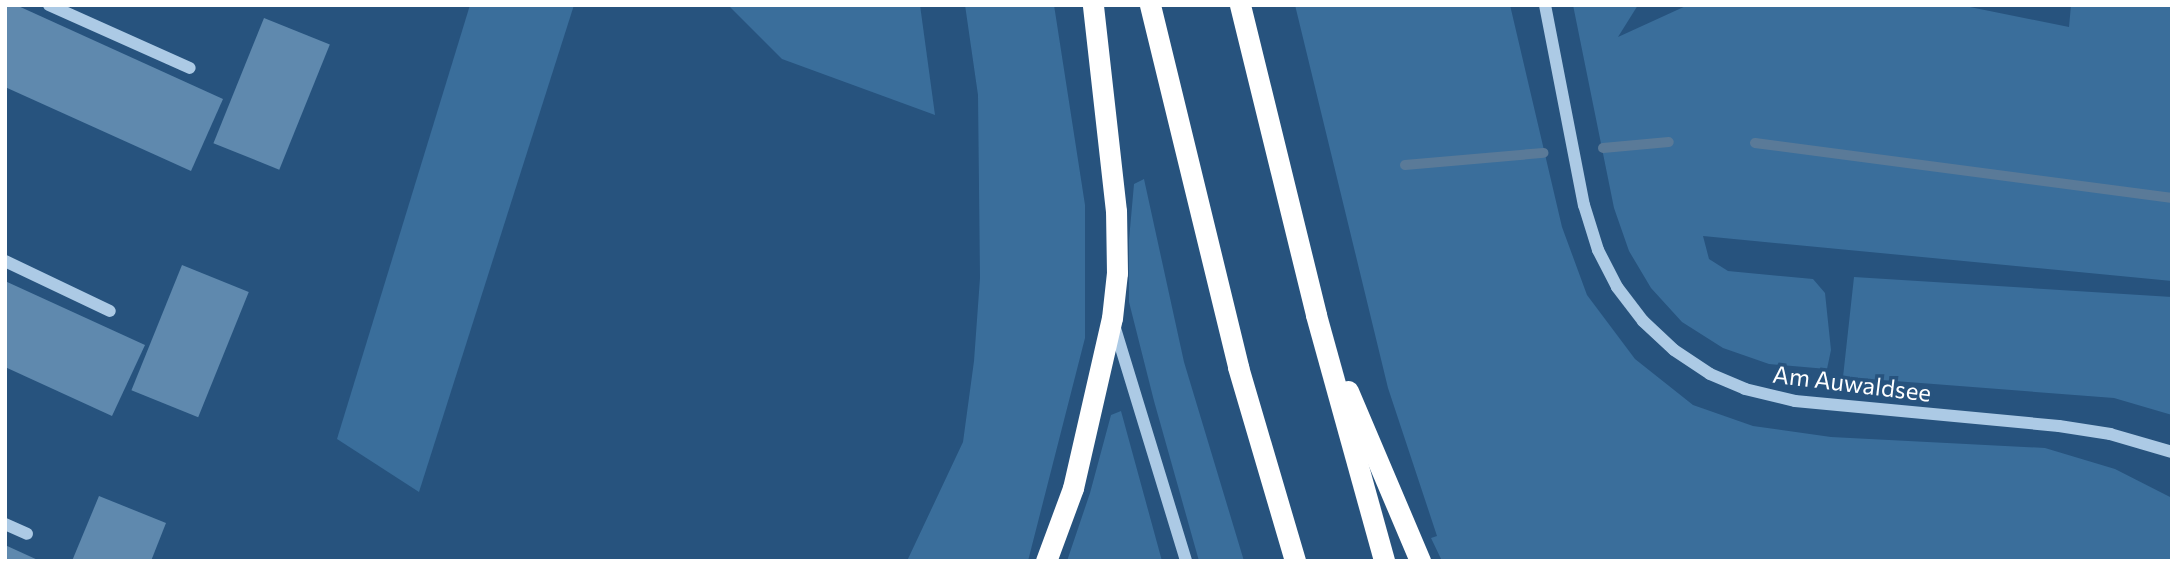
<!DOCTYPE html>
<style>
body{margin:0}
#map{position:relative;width:2177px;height:566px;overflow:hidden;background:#27537e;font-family:Commissioner,sans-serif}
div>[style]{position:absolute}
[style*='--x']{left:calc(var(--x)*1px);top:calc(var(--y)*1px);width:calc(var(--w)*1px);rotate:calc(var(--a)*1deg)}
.green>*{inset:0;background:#3a6e9b}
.stream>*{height:10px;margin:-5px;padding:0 5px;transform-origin:5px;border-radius:5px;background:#5a7a98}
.building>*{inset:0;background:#5f89ae;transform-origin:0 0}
.minor>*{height:12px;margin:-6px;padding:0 6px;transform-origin:6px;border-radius:6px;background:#accae5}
.highway>*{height:21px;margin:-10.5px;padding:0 10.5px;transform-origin:10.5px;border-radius:10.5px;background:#fff}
span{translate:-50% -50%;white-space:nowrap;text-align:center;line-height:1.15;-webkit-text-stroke:7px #27537e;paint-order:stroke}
.street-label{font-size:24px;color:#fff}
.frame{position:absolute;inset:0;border:7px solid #fff;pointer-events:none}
</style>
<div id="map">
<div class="green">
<div style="clip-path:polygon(470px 5px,574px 5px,419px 492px,337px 439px)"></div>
<div style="clip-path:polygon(728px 5px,920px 5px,935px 115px,782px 59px)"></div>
<div style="clip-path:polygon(965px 5px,1054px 5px,1085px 205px,1085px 338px,1028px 561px,907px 561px,963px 442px,974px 361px,980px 278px,978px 95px)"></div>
<div style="clip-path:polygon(1295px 5px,1510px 5px,1562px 227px,1587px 295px,1635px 359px,1693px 405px,1753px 426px,1831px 437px,2045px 448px,2115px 469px,2172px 498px,2172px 561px,1442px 561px,1431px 538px,1437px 536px,1388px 388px)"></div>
<div style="clip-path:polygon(1573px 5px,1638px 5px,1618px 37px,1688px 5px,1960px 5px,2069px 27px,2071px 5px,2172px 5px,2172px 281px,1703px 236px,1709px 259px,1728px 271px,1813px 279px,1825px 293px,1831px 350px,1827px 369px,1769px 364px,1723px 348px,1682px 322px,1651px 288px,1629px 251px,1614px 208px)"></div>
<div style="clip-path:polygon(1144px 179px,1184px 362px,1244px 561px,1199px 561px,1154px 401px,1129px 302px,1129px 240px,1134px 184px)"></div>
<div style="clip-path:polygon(1854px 277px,2172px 297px,2172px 415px,2114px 398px,1843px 377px)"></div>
<div style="clip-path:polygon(1121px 411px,1162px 561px,1067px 561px,1090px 493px,1111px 415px)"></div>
</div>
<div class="stream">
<div style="--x:1755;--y:143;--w:421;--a:7.5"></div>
<div style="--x:1603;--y:148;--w:66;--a:-5.2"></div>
<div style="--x:1405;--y:165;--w:139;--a:-5"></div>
</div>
<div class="building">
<div style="clip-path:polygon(5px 5px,16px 5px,223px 99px,191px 171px,5px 87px)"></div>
<div style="left:264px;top:18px;width:71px;height:135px;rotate:22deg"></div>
<div style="left:182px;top:265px;width:72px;height:135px;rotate:22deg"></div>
<div style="clip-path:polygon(5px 281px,145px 345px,112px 416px,5px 367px)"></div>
<div style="clip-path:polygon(99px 496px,166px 523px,151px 561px,72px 561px)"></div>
<div style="clip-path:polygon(5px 545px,40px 561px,5px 561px)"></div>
</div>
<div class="minor">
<div style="--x:49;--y:5;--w:154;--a:24.1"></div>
<div style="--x:1545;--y:5;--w:204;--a:79"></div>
<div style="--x:1584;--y:205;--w:47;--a:72.7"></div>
<div style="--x:1598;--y:250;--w:42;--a:62.8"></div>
<div style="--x:1617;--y:287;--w:43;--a:52.6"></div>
<div style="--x:1643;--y:321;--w:42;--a:43.1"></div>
<div style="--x:1674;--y:350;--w:43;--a:33.7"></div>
<div style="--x:1710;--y:374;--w:38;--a:23"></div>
<div style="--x:1745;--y:389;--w:51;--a:13.5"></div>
<div style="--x:1795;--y:401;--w:265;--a:5.4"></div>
<div style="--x:2059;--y:426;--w:52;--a:8.9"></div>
<div style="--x:2110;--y:434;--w:65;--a:16.2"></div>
<div style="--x:5;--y:261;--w:116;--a:25.5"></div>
<div style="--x:1114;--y:325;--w:247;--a:73"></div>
<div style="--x:5;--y:524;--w:24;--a:24"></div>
</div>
<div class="highway">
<div style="--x:1150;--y:5;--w:373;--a:76.3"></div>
<div style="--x:1238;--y:367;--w:202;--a:73.6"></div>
<div style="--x:1240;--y:5;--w:319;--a:76.2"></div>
<div style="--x:1316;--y:315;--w:255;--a:74.5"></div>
<div style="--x:1348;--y:391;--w:185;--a:67"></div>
<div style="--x:1046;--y:561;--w:78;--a:-69.7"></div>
<div style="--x:1073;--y:488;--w:174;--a:-77.1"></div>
<div style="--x:1112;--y:318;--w:45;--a:-83.7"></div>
<div style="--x:1117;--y:273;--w:62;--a:-90.9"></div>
<div style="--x:1116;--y:211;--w:207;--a:-96.4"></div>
</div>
<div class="street-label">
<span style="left:1852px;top:383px;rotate:7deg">Am Auwaldsee</span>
</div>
<div class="frame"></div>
</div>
